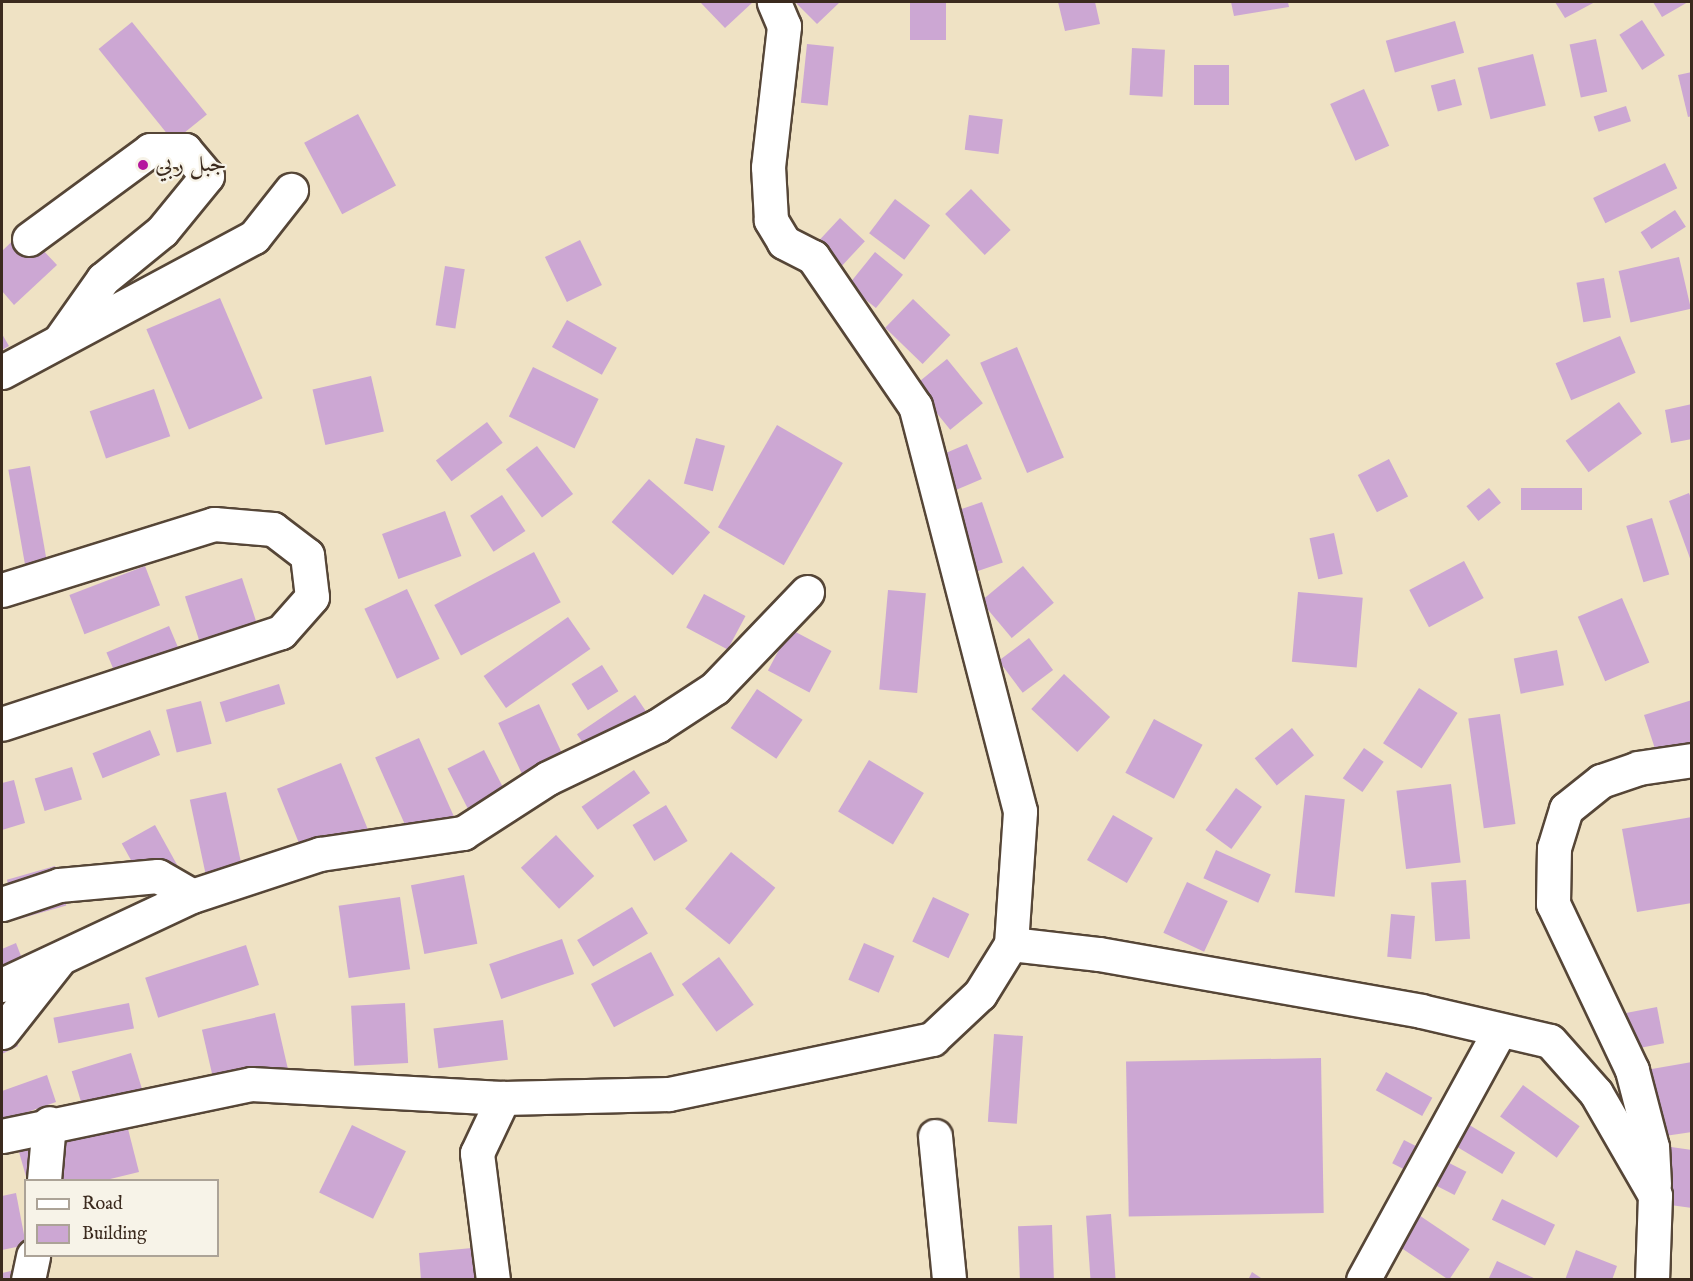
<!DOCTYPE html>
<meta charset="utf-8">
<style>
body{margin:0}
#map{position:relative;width:1693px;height:1281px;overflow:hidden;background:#efe2c4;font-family:"IM FELL English",Amiri,serif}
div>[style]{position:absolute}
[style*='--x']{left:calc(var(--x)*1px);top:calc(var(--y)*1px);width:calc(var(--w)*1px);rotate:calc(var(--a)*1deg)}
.building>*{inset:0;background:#cca7d3;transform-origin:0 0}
.roads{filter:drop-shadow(2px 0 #564637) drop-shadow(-2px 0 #564637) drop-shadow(0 2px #564637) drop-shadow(0 -2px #564637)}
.minor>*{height:33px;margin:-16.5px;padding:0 16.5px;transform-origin:16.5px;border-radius:16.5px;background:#fff}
.dots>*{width:16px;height:16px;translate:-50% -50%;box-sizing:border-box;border:3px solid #f7f3e8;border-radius:50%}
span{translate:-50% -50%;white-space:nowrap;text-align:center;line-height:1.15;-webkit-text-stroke:4.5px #f7f3e8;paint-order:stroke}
.poi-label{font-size:24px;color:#3b2a1e}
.left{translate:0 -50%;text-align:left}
.frame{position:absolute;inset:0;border:3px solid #3b2a1e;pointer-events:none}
.legend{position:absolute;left:24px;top:1179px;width:195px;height:78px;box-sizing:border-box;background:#f7f3e8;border:2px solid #aca397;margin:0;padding:8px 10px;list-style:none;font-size:18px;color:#3b2a1e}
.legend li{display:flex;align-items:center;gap:12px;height:30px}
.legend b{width:30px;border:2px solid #aca397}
</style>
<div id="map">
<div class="building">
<div style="clip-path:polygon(700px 2px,753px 2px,725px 28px)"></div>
<div style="clip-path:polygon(795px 2px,840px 2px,817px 24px)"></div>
<div style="left:910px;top:2px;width:36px;height:38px"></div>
<div style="clip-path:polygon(1058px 2px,1095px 2px,1100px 24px,1065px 31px)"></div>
<div style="clip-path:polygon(1231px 2px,1288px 2px,1289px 7px,1234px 16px)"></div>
<div style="clip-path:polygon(1555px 2px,1595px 2px,1565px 18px)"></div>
<div style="clip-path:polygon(1653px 2px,1688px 2px,1662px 17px)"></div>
<div style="left:1642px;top:20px;width:42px;height:27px;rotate:57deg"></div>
<div style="left:1455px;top:21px;width:33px;height:72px;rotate:74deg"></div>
<div style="left:132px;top:22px;width:119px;height:43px;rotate:51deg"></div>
<div style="left:1596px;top:39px;width:54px;height:27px;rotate:78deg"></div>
<div style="left:807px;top:44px;width:27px;height:59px;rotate:6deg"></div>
<div style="left:1132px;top:48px;width:33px;height:47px;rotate:3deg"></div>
<div style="left:1533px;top:54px;width:53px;height:57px;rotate:76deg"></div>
<div style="left:1194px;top:65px;width:35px;height:40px"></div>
<div style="clip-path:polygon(1692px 72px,1692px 116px,1688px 117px,1678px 75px)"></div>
<div style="left:1455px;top:79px;width:27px;height:25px;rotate:75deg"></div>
<div style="left:1364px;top:89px;width:62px;height:37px;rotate:66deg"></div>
<div style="left:1626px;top:106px;width:16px;height:34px;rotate:72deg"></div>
<div style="left:358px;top:114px;width:81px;height:61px;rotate:62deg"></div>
<div style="left:969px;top:115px;width:34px;height:35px;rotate:7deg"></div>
<div style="left:1665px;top:163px;width:28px;height:80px;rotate:64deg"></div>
<div style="left:971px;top:189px;width:57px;height:36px;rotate:46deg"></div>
<div style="left:895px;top:199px;width:44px;height:43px;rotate:37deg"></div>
<div style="left:1675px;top:210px;width:20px;height:41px;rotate:57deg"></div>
<div style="left:840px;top:218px;width:34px;height:42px;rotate:43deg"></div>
<div style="clip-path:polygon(24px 230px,57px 265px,14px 305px,2px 291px,2px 251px)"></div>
<div style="left:580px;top:240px;width:50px;height:39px;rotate:64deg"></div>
<div style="left:875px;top:252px;width:36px;height:43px;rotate:39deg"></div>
<div style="left:1679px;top:257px;width:53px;height:62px;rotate:77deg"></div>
<div style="left:445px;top:266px;width:20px;height:60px;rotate:9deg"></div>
<div style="left:1604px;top:278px;width:40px;height:28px;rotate:80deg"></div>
<div style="left:220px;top:298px;width:109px;height:80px;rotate:67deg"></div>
<div style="left:913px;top:299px;width:52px;height:40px;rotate:44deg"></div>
<div style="left:567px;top:320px;width:57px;height:31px;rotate:29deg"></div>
<div style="clip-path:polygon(2px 334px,9px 346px,2px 350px)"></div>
<div style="left:1620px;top:336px;width:40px;height:70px;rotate:67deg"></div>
<div style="left:1017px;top:347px;width:120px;height:40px;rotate:67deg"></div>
<div style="left:947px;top:359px;width:57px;height:42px;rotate:51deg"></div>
<div style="left:533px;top:367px;width:73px;height:55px;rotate:26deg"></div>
<div style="left:371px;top:376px;width:57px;height:60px;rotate:77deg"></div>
<div style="left:154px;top:389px;width:50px;height:68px;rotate:71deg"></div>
<div style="left:1619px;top:402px;width:39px;height:66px;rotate:54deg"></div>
<div style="clip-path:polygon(1692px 404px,1692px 439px,1671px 443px,1665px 410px)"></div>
<div style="left:487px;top:422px;width:26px;height:64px;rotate:53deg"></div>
<div style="left:777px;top:425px;width:76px;height:118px;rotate:30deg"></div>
<div style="left:696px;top:438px;width:30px;height:47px;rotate:15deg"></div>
<div style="left:967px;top:444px;width:38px;height:34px;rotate:67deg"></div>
<div style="left:537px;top:446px;width:60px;height:39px;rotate:53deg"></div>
<div style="left:1389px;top:459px;width:42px;height:35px;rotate:63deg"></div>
<div style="left:30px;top:466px;width:110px;height:22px;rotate:80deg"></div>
<div style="left:649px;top:479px;width:81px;height:57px;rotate:41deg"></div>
<div style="left:1489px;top:488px;width:19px;height:29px;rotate:51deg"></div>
<div style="left:1521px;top:488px;width:61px;height:22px"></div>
<div style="clip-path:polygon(1689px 493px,1692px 501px,1691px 561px,1669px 501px)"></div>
<div style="left:502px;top:495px;width:43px;height:38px;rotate:57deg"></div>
<div style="left:982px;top:502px;width:64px;height:34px;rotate:71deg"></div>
<div style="left:445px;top:511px;width:48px;height:67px;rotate:70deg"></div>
<div style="left:1652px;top:518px;width:59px;height:27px;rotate:73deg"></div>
<div style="left:1334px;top:533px;width:42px;height:25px;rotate:78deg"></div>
<div style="left:534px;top:552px;width:57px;height:113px;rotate:62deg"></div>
<div style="left:1464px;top:561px;width:42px;height:62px;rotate:62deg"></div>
<div style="left:145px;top:566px;width:42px;height:81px;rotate:69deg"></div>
<div style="left:1023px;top:566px;width:48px;height:55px;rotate:50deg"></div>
<div style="left:242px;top:578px;width:54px;height:60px;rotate:72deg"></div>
<div style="left:407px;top:589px;width:77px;height:47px;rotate:65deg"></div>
<div style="left:888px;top:590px;width:38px;height:100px;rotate:5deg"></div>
<div style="left:1298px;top:592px;width:65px;height:70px;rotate:5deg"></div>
<div style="left:704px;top:594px;width:47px;height:38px;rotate:28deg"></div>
<div style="left:1622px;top:598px;width:70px;height:48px;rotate:67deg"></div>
<div style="left:568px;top:617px;width:39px;height:103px;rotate:55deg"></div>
<div style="left:169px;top:626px;width:33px;height:68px;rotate:67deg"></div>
<div style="left:790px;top:629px;width:47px;height:47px;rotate:28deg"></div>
<div style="left:1029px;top:638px;width:40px;height:38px;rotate:53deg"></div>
<div style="left:1557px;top:650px;width:36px;height:44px;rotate:79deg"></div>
<div style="left:602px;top:665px;width:31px;height:36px;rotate:58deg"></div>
<div style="left:1064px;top:674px;width:63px;height:48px;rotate:43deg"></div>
<div style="left:279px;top:684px;width:21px;height:62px;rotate:73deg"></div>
<div style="left:1419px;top:688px;width:46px;height:66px;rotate:33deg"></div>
<div style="left:757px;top:689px;width:55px;height:47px;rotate:34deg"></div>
<div style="left:635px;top:695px;width:43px;height:70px;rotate:56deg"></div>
<div style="clip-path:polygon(1692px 700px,1692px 748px,1658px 758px,1644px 715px)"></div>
<div style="left:201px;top:701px;width:44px;height:36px;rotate:76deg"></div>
<div style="left:539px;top:704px;width:72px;height:45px;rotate:65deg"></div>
<div style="left:1500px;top:714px;width:111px;height:32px;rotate:82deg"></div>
<div style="left:1154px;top:719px;width:55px;height:61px;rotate:28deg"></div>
<div style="left:1292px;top:728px;width:35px;height:48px;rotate:51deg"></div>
<div style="left:150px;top:730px;width:27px;height:62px;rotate:68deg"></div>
<div style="left:419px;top:738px;width:93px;height:48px;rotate:66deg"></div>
<div style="left:1364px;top:748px;width:24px;height:37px;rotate:35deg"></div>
<div style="left:484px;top:750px;width:49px;height:41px;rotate:63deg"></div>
<div style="left:869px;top:760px;width:64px;height:60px;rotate:31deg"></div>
<div style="left:341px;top:763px;width:81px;height:69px;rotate:68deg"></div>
<div style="left:72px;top:767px;width:34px;height:39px;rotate:73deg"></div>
<div style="left:634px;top:770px;width:28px;height:64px;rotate:55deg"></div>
<div style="clip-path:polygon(14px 780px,25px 823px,2px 830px,2px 783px)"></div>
<div style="left:1451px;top:784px;width:79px;height:55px;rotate:83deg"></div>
<div style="left:1236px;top:788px;width:32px;height:52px;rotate:36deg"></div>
<div style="left:226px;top:792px;width:86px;height:37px;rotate:78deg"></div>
<div style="left:1305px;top:795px;width:40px;height:98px;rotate:6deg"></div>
<div style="left:666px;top:805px;width:42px;height:39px;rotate:59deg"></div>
<div style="left:1113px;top:815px;width:46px;height:52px;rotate:30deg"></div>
<div style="clip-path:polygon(1692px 817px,1692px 903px,1637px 912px,1622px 829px)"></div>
<div style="left:155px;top:825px;width:56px;height:38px;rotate:61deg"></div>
<div style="left:556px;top:835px;width:56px;height:48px;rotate:47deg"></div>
<div style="left:1216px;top:850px;width:60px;height:31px;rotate:24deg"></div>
<div style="left:731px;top:852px;width:57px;height:73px;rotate:39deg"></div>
<div style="left:55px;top:866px;width:41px;height:50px;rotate:74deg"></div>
<div style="left:464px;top:875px;width:70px;height:54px;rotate:79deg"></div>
<div style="left:1466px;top:880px;width:59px;height:35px;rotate:86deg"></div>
<div style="left:1187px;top:882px;width:45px;height:56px;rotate:25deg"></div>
<div style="left:400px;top:897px;width:73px;height:62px;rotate:82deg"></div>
<div style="left:933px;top:897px;width:40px;height:49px;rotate:25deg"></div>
<div style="left:632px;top:907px;width:31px;height:64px;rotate:59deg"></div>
<div style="left:1391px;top:914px;width:24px;height:43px;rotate:5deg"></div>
<div style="left:562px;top:939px;width:37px;height:77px;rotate:71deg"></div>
<div style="clip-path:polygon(16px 943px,31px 982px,2px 993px,2px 949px)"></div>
<div style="left:864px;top:943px;width:33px;height:40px;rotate:23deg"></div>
<div style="left:246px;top:945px;width:42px;height:106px;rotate:72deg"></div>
<div style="left:651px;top:952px;width:49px;height:68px;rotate:62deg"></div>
<div style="left:719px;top:957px;width:59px;height:46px;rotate:54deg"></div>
<div style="left:129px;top:1003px;width:26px;height:77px;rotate:79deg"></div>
<div style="left:405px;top:1003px;width:60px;height:54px;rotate:87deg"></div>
<div style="left:1657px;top:1007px;width:37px;height:46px;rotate:79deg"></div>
<div style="left:275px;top:1013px;width:57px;height:75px;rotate:77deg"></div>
<div style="left:503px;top:1020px;width:40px;height:70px;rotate:83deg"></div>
<div style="clip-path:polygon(7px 1024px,18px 1046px,2px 1054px,2px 1026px)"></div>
<div style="left:994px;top:1034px;width:29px;height:88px;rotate:4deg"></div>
<div style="left:131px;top:1053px;width:45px;height:62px;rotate:73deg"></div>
<div style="left:1321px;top:1058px;width:155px;height:195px;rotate:89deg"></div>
<div style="clip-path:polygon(1692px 1062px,1692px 1132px,1658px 1137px,1646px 1070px)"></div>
<div style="left:1386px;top:1072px;width:53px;height:21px;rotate:29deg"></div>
<div style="clip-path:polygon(47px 1075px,56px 1102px,2px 1121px,2px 1091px)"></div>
<div style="left:1523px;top:1085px;width:70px;height:39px;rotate:36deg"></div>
<div style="left:1456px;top:1117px;width:69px;height:25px;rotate:31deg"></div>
<div style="clip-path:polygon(127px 1125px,139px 1172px,106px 1180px,27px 1180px,19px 1152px)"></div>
<div style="left:352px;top:1125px;width:60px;height:75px;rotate:26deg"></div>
<div style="left:1404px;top:1140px;width:70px;height:26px;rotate:27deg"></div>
<div style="clip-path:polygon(1671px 1147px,1692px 1150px,1692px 1208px,1663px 1204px)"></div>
<div style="clip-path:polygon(16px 1193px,26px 1245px,2px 1250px,2px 1196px)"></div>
<div style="left:1395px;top:1199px;width:90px;height:37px;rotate:34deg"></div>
<div style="left:1502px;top:1199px;width:59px;height:23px;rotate:26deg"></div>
<div style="left:1111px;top:1214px;width:66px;height:25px;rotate:86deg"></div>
<div style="left:1052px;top:1225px;width:55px;height:34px;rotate:88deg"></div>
<div style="clip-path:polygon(472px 1248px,475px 1280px,421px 1280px,419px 1253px)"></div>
<div style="clip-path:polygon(1576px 1250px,1617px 1266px,1612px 1280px,1565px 1280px)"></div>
<div style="clip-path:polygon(1497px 1261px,1538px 1280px,1488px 1280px)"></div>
<div style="clip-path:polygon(11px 1271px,12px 1280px,2px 1280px,2px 1273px)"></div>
<div style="clip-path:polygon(1252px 1272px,1264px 1280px,1248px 1280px)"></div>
</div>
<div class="roads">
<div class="minor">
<div style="--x:29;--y:239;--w:150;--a:-36.3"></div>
<div style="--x:150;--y:150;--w:35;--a:0"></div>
<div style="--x:185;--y:150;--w:34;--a:50"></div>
<div style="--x:207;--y:176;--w:71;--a:129.3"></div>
<div style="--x:162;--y:231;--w:76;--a:140.9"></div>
<div style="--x:103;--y:279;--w:75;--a:125.2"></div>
<div style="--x:2;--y:372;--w:286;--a:-28.2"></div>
<div style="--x:254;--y:237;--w:60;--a:-51.8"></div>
<div style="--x:2;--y:590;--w:222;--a:-17.3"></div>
<div style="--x:214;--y:524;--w:59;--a:4.8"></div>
<div style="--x:273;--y:529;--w:43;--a:37.4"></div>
<div style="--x:307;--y:555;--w:42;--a:83.2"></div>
<div style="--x:312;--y:597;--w:47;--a:131.5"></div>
<div style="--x:281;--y:632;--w:294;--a:161.8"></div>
<div style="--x:2;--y:904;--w:60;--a:-18.4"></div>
<div style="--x:59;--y:885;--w:99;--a:-5.2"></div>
<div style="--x:158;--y:876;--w:39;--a:30"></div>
<div style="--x:1011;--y:944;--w:89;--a:6.5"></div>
<div style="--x:1099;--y:954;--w:327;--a:10"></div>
<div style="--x:1421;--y:1011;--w:132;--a:13.1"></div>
<div style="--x:1550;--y:1041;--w:69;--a:48.5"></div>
<div style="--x:1596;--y:1093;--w:118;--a:60"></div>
<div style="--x:1655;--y:1195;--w:85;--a:92"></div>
<div style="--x:2;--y:985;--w:210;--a:-25.1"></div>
<div style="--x:192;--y:896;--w:135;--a:-18.2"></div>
<div style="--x:320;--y:854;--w:145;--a:-8.4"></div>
<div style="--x:463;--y:833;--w:101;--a:-32.9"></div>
<div style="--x:548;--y:778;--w:121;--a:-25.5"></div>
<div style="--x:657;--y:726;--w:69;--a:-33.2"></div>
<div style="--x:715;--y:688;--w:133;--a:-46.2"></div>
<div style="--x:2;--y:1032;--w:90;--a:-51.7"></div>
<div style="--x:2;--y:1136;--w:254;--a:-11.8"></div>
<div style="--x:251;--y:1084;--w:252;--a:3.2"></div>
<div style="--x:503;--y:1098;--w:166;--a:-1.4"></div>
<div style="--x:669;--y:1094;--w:269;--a:-11.8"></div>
<div style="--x:932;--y:1039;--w:66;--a:-43.2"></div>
<div style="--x:980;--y:994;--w:59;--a:-58.2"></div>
<div style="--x:1011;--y:944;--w:133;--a:-86.1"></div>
<div style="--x:1020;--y:811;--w:418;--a:-104.5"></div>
<div style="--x:915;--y:406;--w:181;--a:-124.4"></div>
<div style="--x:813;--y:257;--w:33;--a:-153"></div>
<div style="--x:784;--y:242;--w:26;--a:-121"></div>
<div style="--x:771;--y:220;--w:53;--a:-93.2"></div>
<div style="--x:768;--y:167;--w:142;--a:-83.5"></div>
<div style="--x:784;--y:26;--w:26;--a:-113"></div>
<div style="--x:935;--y:1136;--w:145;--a:84.4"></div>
<div style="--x:44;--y:1180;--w:57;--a:-85"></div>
<div style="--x:1654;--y:1184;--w:37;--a:-93"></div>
<div style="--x:1652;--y:1147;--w:80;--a:-104.6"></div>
<div style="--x:1632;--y:1070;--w:184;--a:-115.4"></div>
<div style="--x:1553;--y:904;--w:56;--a:-89"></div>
<div style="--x:1554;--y:848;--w:41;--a:-72.9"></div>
<div style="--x:1566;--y:809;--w:45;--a:-38.7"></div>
<div style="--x:1601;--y:781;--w:39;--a:-19"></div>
<div style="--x:1638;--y:768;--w:55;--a:-8.4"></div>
<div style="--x:28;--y:1280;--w:25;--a:-78"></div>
<div style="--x:493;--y:1280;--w:128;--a:-97.2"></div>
<div style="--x:477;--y:1153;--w:61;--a:-64.7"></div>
<div style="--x:1363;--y:1280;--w:283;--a:-61.3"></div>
</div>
</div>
<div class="dots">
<div style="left:143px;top:165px;background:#b5179e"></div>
</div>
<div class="poi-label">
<span class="left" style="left:155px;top:165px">جبل ربي</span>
</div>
<div class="frame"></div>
<ul class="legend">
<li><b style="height:8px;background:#fff"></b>Road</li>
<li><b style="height:16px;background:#cca7d3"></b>Building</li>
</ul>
</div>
